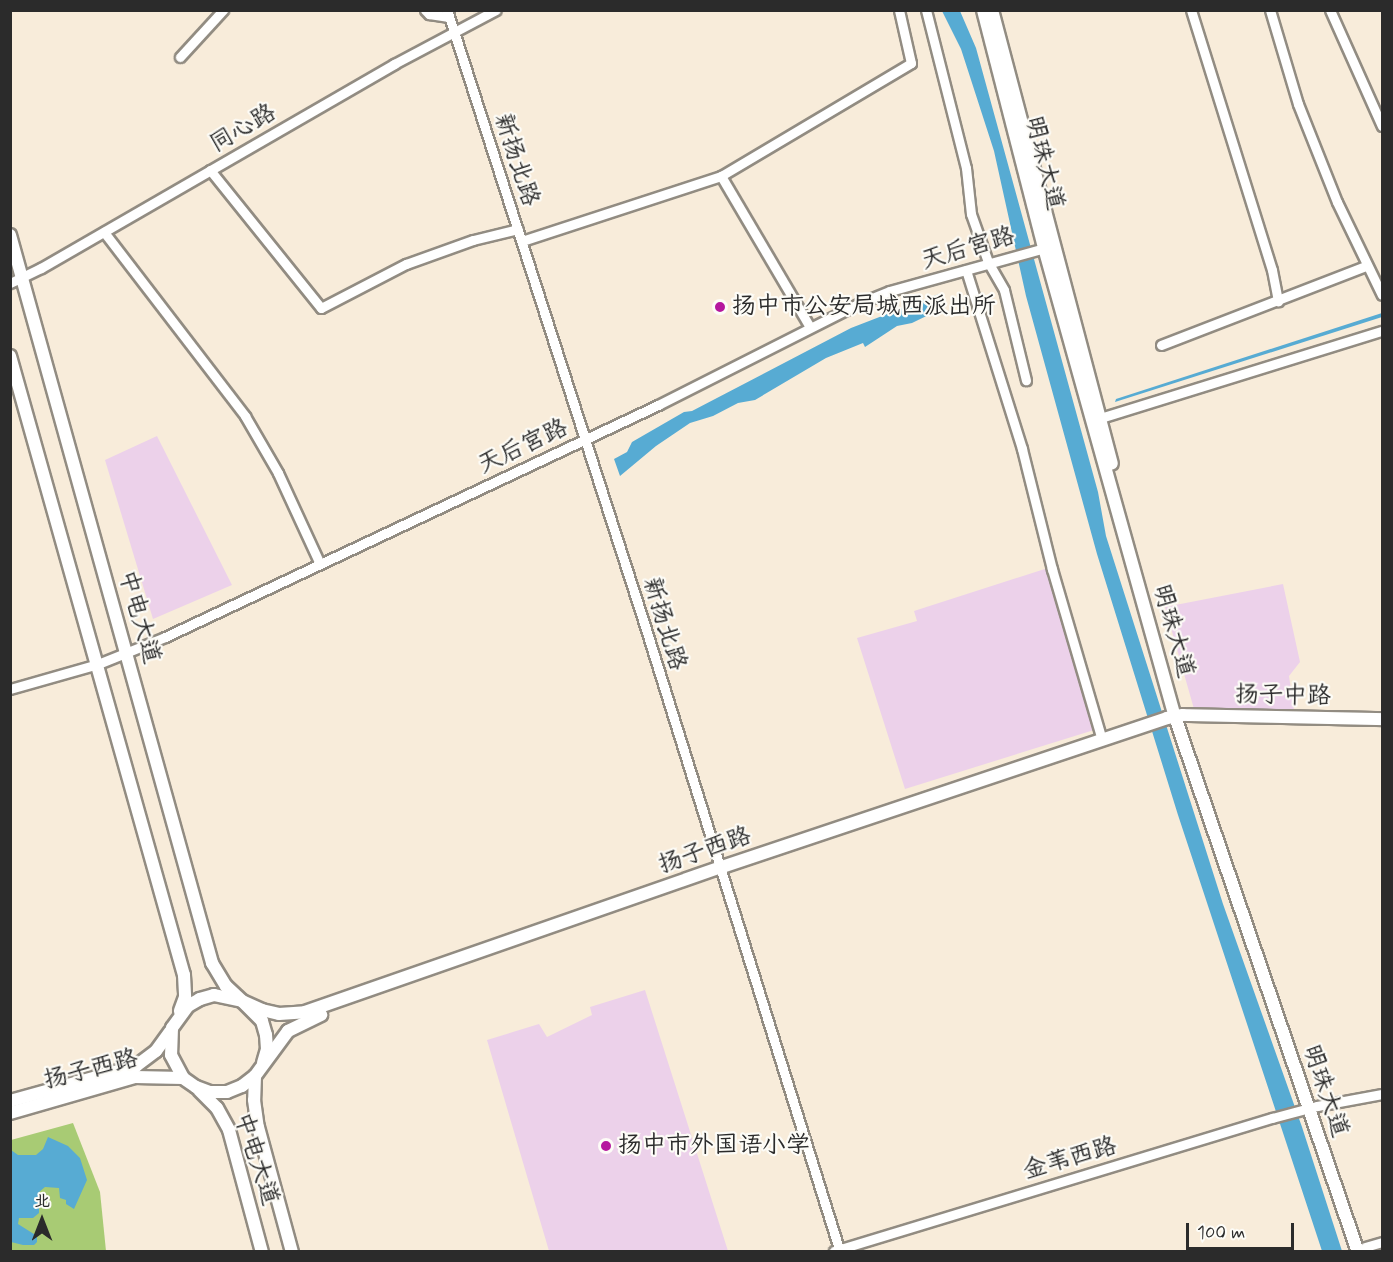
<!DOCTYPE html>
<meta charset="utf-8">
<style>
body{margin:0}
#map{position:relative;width:1393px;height:1262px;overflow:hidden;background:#f8ecda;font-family:Mynerve,"LXGW WenKai TC",sans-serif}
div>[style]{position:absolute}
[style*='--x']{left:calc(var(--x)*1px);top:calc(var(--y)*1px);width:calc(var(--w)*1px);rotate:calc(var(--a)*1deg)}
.built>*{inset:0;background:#ecd1ea}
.green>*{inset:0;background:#a8cb74}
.water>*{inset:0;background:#57abd3}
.roads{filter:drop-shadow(2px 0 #928c82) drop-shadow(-2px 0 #928c82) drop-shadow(0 2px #928c82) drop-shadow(0 -2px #928c82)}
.minor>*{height:9px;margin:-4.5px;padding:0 4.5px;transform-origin:4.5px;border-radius:4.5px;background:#fff}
.major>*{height:12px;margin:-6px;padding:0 6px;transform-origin:6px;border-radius:6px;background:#fff}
.dots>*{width:16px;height:16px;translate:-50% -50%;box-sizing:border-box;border:3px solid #fdfcf7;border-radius:50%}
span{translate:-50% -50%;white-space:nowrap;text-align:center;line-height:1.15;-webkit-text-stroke:4.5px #fdfcf7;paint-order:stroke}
.street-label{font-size:24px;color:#2b2b2b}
.poi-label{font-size:24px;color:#2b2b2b}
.left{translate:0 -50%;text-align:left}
.frame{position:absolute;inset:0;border:12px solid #2b2b2b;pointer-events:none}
.north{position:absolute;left:12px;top:1190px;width:60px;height:60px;-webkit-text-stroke:4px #fdfcf7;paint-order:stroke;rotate:0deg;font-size:16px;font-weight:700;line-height:24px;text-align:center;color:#2b2b2b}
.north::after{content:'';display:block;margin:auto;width:21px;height:27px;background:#2b2b2b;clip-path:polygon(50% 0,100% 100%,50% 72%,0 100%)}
.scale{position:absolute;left:1186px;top:1223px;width:108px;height:27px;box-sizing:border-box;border:3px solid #2b2b2b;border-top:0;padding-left:8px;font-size:18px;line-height:21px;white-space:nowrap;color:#2b2b2b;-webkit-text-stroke:4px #fdfcf7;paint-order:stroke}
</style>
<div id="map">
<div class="built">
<div style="clip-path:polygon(157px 436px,232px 585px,153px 619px,105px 460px)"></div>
<div style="clip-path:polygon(1051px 567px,1094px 730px,905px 789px,857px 638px,917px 621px,914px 611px)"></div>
<div style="clip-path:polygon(1283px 584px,1300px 662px,1289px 676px,1294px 710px,1194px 709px,1165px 607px)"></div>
<div style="clip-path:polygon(645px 990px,728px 1251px,549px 1251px,487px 1040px,539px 1024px,547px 1037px,592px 1015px,590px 1007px)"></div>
</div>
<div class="green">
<div style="clip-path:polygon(73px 1123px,100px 1192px,106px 1251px,11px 1252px,11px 1140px)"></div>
</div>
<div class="water">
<div style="clip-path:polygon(942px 11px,960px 11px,976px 48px,1098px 492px,1106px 536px,1223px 904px,1302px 1127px,1342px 1251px,1322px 1251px,1178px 815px,1097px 554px,1026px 296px,994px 151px,961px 49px)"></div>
<div style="clip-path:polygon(939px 294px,945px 307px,912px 323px,897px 326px,865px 347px,863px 343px,826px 358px,755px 400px,738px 403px,713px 416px,690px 423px,656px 446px,620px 476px,614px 459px,627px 452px,632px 442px,684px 412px,692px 411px,851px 328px)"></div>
<div style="clip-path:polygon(1382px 313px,1382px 317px,1115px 402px,1116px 399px)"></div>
<div style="clip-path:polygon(48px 1137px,68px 1146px,80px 1158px,87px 1180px,74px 1209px,66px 1204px,66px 1200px,60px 1198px,59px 1188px,45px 1187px,39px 1192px,39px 1213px,33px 1218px,19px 1218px,18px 1224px,37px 1236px,37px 1242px,34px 1245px,23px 1245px,11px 1242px,11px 1150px,18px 1155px,36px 1155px,43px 1149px)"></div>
</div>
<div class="roads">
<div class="minor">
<div style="--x:425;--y:10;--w:6;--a:45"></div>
<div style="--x:429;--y:14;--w:20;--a:9"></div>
<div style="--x:447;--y:10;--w:647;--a:72.18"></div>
<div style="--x:645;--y:626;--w:656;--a:72.7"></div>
<div style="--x:926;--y:10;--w:163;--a:75.8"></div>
<div style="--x:966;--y:168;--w:46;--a:83.8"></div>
<div style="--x:971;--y:214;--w:51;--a:70.5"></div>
<div style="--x:988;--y:262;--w:32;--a:60"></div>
<div style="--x:1004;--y:290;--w:93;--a:76.3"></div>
<div style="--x:1191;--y:10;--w:272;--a:72.7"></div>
<div style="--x:1272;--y:270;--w:32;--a:79"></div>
<div style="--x:1270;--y:10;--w:98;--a:73.4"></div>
<div style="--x:1298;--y:104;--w:105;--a:68.3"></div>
<div style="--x:1337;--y:202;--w:103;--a:64.2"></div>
<div style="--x:1330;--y:10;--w:127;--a:65.9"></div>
<div style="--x:180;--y:57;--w:64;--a:-47.5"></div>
<div style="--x:210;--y:170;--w:177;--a:51.2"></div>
<div style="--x:321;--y:308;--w:96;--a:-27.4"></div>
<div style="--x:406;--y:264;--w:71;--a:-19.7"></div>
<div style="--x:473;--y:240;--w:46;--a:-13.7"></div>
<div style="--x:721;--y:176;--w:175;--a:59.5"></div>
<div style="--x:104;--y:232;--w:232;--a:52.5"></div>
<div style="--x:245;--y:416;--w:66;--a:59.9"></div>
<div style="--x:278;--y:473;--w:100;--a:65.2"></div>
<div style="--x:522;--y:241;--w:209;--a:-18.1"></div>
<div style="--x:721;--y:176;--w:221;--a:-30.7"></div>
<div style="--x:911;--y:63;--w:54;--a:-102.8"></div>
<div style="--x:966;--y:270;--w:188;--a:72.6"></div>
<div style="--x:1022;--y:449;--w:124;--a:76"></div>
<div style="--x:1052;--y:569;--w:178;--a:73.7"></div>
<div style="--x:10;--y:283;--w:34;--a:-26"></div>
<div style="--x:41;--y:268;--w:408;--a:-30"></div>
<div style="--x:394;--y:64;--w:115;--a:-27.9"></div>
<div style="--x:1161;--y:345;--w:220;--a:-21.1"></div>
<div style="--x:1097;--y:419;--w:298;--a:-17.2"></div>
<div style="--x:10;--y:689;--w:91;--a:-15.9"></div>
<div style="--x:98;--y:664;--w:72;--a:-21.9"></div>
<div style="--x:165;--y:637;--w:545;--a:-25.2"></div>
<div style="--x:658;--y:405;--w:226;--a:-26.8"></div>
<div style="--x:860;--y:303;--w:32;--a:-22"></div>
<div style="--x:890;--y:291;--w:165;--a:-15.5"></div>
<div style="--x:1365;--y:1247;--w:18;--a:-16"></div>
<div style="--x:834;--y:1251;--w:458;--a:-16.9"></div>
<div style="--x:1272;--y:1118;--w:47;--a:-14.9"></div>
<div style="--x:1317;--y:1106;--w:66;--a:-10.5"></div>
</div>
<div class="major">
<div style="--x:983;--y:10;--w:246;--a:75.6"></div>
<div style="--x:1044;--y:248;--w:487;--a:74.4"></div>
<div style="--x:1175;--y:717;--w:565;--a:71.12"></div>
<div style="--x:992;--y:10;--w:469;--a:75.2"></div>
<div style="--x:10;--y:235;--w:756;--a:74.49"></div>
<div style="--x:212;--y:963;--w:27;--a:59"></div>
<div style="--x:226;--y:986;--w:22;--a:43"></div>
<div style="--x:242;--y:1001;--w:22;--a:24"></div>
<div style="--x:262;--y:1010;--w:17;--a:13"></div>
<div style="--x:279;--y:1014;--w:26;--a:-4"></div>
<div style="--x:305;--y:1012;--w:438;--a:-19.2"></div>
<div style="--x:719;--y:868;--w:472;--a:-18.5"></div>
<div style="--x:1167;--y:718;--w:16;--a:-11"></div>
<div style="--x:1183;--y:715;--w:199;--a:1.2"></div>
<div style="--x:10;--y:356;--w:643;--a:74.3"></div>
<div style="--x:184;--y:975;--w:22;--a:87"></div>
<div style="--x:185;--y:997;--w:15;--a:110"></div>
<div style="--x:263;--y:1063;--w:15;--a:-74"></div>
<div style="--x:267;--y:1049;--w:14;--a:-94"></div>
<div style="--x:266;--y:1035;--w:15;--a:-106"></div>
<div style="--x:262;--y:1021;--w:28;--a:-135"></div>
<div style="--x:242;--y:1001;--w:29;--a:-168"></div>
<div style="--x:214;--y:995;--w:15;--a:164"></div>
<div style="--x:200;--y:999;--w:14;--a:150"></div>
<div style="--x:188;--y:1006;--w:27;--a:126"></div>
<div style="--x:172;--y:1028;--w:27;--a:92"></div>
<div style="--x:171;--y:1055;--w:26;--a:62"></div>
<div style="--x:183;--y:1078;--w:16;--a:35"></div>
<div style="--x:196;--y:1087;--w:15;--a:20"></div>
<div style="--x:210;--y:1092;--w:17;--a:0"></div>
<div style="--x:227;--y:1092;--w:16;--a:-22"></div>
<div style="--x:242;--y:1086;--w:16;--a:-38"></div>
<div style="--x:255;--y:1076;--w:56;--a:-53.7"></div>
<div style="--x:288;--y:1031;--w:37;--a:-26"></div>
<div style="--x:255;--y:1076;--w:24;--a:92"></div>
<div style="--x:254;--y:1100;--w:27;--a:82"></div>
<div style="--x:258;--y:1127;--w:130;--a:74.8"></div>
<div style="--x:199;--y:1090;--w:25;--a:45"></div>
<div style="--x:217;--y:1108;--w:25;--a:61"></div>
<div style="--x:229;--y:1130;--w:126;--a:74.9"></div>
<div style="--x:10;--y:1101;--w:131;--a:-15.5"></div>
<div style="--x:136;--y:1066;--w:25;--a:-37"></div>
<div style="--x:156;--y:1051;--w:24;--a:-54"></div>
<div style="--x:10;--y:1113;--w:130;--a:-16.1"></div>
<div style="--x:135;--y:1077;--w:48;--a:1.2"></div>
</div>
</div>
<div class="dots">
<div style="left:720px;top:307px;background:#b5179e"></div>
<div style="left:606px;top:1146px;background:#b5179e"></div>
</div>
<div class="street-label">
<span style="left:243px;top:129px;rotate:-30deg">同心路</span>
<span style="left:516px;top:160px;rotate:72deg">新扬北路</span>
<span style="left:1044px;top:163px;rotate:76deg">明珠大道</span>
<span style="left:968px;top:249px;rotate:-16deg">天后宫路</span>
<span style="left:523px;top:447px;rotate:-25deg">天后宫路</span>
<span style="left:139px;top:617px;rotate:74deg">中电大道</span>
<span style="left:664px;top:624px;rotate:73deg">新扬北路</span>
<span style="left:1173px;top:631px;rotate:74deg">明珠大道</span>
<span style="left:1283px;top:696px;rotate:1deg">扬子中路</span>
<span style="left:705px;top:851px;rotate:-19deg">扬子西路</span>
<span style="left:91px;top:1070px;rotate:-14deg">扬子西路</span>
<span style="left:1325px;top:1091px;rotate:71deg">明珠大道</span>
<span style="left:256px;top:1159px;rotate:72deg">中电大道</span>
<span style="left:1070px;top:1159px;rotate:-16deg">金苇西路</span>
</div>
<div class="poi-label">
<span class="left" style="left:732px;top:307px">扬中市公安局城西派出所</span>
<span class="left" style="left:618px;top:1146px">扬中市外国语小学</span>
</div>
<div class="frame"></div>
<div class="north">北</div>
<div class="scale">100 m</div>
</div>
